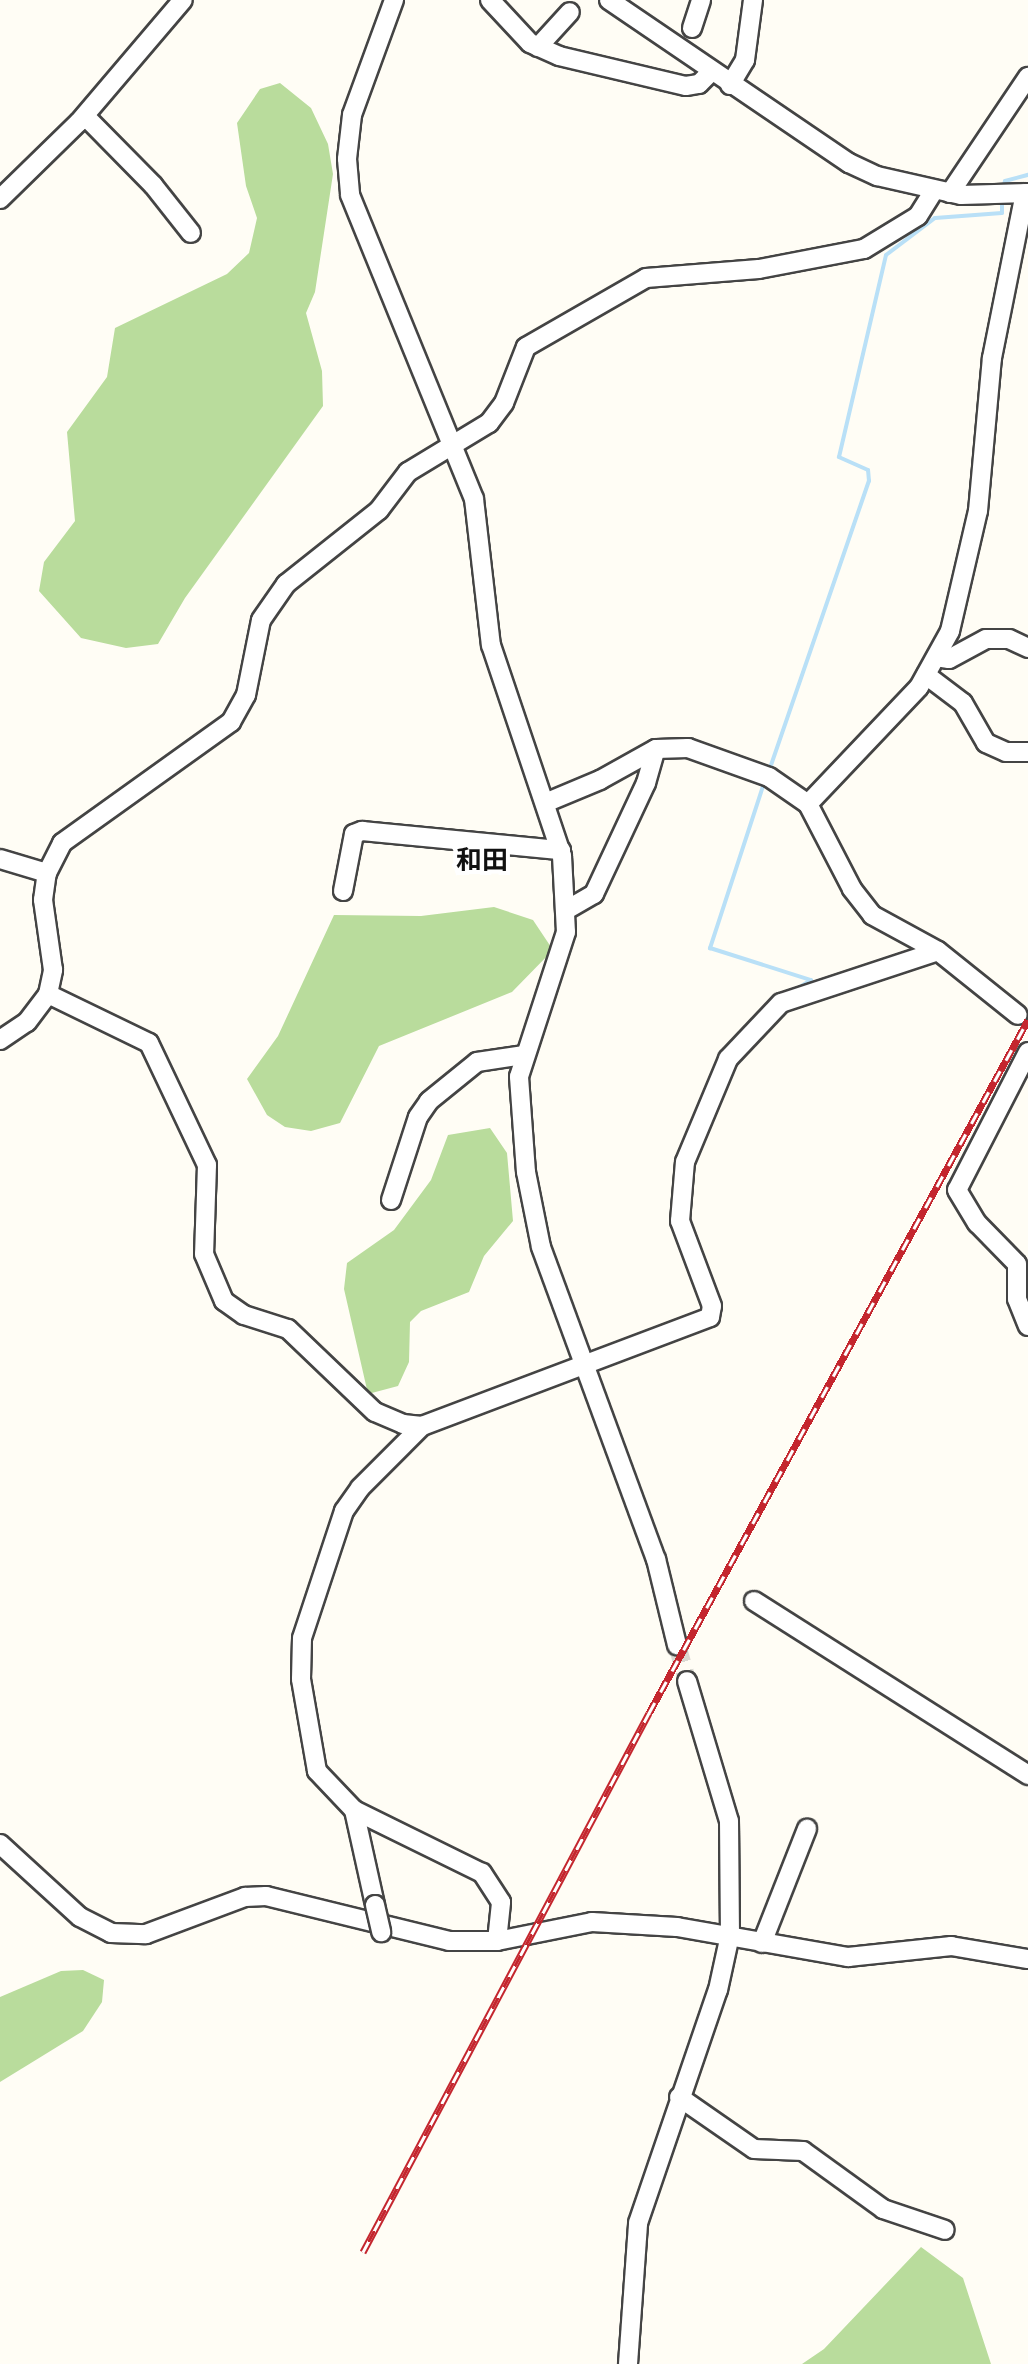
<!DOCTYPE html>
<meta charset="utf-8">
<style>
body{margin:0}
#map{position:relative;width:1028px;height:2364px;overflow:hidden;background:#fffdf5;font-family:Bitter,"Noto Sans JP",serif}
div>[style]{position:absolute}
[style*='--x']{left:calc(var(--x)*1px);top:calc(var(--y)*1px);width:calc(var(--w)*1px);rotate:calc(var(--a)*1deg)}
.forest>*{inset:0;background:#b9dc9c}
.stream>*{height:4px;margin:-2px;padding:0 2px;transform-origin:2px;border-radius:2px;background:#b9e0f7}
.minor-tunnel>*{height:18px;margin-top:-9px;transform-origin:0;background:repeating-linear-gradient(90deg,#dbdad3 0 18px,transparent 0 27px)}
.roads{filter:drop-shadow(2px 0 #444) drop-shadow(-2px 0 #444) drop-shadow(0 2px #444) drop-shadow(0 -2px #444)}
.minor>*{height:18px;margin:-9px;padding:0 9px;transform-origin:9px;border-radius:9px;background:#fff}
.rail>*{height:7px;margin-top:-3.5px;transform-origin:0;background:repeating-linear-gradient(90deg,#fff 0 12px,#c4262e 0 24px);box-sizing:border-box;border-block:2px solid #c4262e}
.bridges{filter:drop-shadow(2px 0 #444) drop-shadow(-2px 0 #444) drop-shadow(0 2px #444) drop-shadow(0 -2px #444)}
.minor-bridge>*{height:18px;margin:-9px;padding:0 9px;transform-origin:9px;border-radius:9px;background:#fff}
span{translate:-50% -50%;white-space:nowrap;text-align:center;line-height:1.15;-webkit-text-stroke:8px #fff;paint-order:stroke}
.quarter-label{font-size:26px;color:#111;font-weight:700}
</style>
<div id="map">
<div class="forest">
<div style="clip-path:polygon(280px 83px,311px 108px,328px 144px,333px 174px,315px 292px,306px 313px,322px 371px,323px 406px,185px 598px,158px 644px,126px 648px,81px 638px,39px 591px,44px 562px,75px 521px,67px 432px,107px 377px,115px 328px,227px 274px,249px 253px,257px 218px,246px 186px,237px 123px,260px 89px)"></div>
<div style="clip-path:polygon(494px 907px,533px 920px,553px 950px,512px 992px,379px 1046px,340px 1123px,311px 1131px,285px 1127px,267px 1115px,247px 1079px,278px 1036px,334px 915px,421px 916px)"></div>
<div style="clip-path:polygon(490px 1128px,507px 1153px,513px 1221px,484px 1256px,469px 1292px,421px 1311px,410px 1322px,409px 1362px,398px 1386px,368px 1394px,344px 1289px,347px 1263px,394px 1230px,431px 1180px,448px 1135px)"></div>
<div style="clip-path:polygon(83px 1970px,104px 1980px,102px 2002px,83px 2031px,0 2082px,0 1997px,61px 1971px)"></div>
<div style="clip-path:polygon(921px 2247px,963px 2278px,991px 2364px,802px 2364px,824px 2349px)"></div>
</div>
<div class="stream">
<div style="--x:1003;--y:188;--w:7;--a:-74"></div>
<div style="--x:1005;--y:181;--w:24;--a:-15"></div>
<div style="--x:769;--y:771;--w:307;--a:-71"></div>
<div style="--x:869;--y:481;--w:11;--a:-95"></div>
<div style="--x:868;--y:470;--w:32;--a:-156"></div>
<div style="--x:839;--y:457;--w:207;--a:-76.9"></div>
<div style="--x:886;--y:255;--w:61;--a:-37.1"></div>
<div style="--x:935;--y:218;--w:67;--a:-4.3"></div>
<div style="--x:1002;--y:213;--w:12;--a:-90"></div>
<div style="--x:764;--y:783;--w:174;--a:108.1"></div>
<div style="--x:710;--y:948;--w:106;--a:17.6"></div>
<div style="--x:811;--y:980;--w:15;--a:148"></div>
<div style="--x:679;--y:1155;--w:79;--a:-67.7"></div>
<div style="--x:672;--y:1204;--w:13;--a:-81"></div>
</div>
<div class="minor-tunnel">
<div style="--x:677;--y:1645;--w:37;--a:74"></div>
</div>
<div class="roads">
<div class="minor">
<div style="--x:394;--y:0;--w:122;--a:110.1"></div>
<div style="--x:352;--y:115;--w:44;--a:96.5"></div>
<div style="--x:347;--y:159;--w:36;--a:85"></div>
<div style="--x:350;--y:195;--w:328;--a:67.8"></div>
<div style="--x:474;--y:499;--w:147;--a:83.4"></div>
<div style="--x:491;--y:645;--w:223;--a:71.4"></div>
<div style="--x:562;--y:856;--w:76;--a:87"></div>
<div style="--x:566;--y:932;--w:152;--a:108"></div>
<div style="--x:519;--y:1077;--w:95;--a:85.8"></div>
<div style="--x:526;--y:1172;--w:76;--a:78.7"></div>
<div style="--x:541;--y:1247;--w:333;--a:69.8"></div>
<div style="--x:656;--y:1559;--w:89;--a:76.3"></div>
<div style="--x:490;--y:0;--w:59;--a:47.1"></div>
<div style="--x:530;--y:43;--w:32;--a:24"></div>
<div style="--x:559;--y:56;--w:130;--a:13.3"></div>
<div style="--x:686;--y:86;--w:13;--a:-9"></div>
<div style="--x:699;--y:84;--w:17;--a:-45"></div>
<div style="--x:609;--y:0;--w:290;--a:34.2"></div>
<div style="--x:849;--y:163;--w:31;--a:25"></div>
<div style="--x:877;--y:176;--w:86;--a:12.7"></div>
<div style="--x:961;--y:195;--w:67;--a:-1.7"></div>
<div style="--x:692;--y:28;--w:29;--a:-72"></div>
<div style="--x:538;--y:47;--w:47;--a:-47.6"></div>
<div style="--x:730;--y:85;--w:29;--a:-59"></div>
<div style="--x:745;--y:60;--w:61;--a:-82.4"></div>
<div style="--x:85;--y:116;--w:97;--a:45.4"></div>
<div style="--x:153;--y:185;--w:61;--a:51.6"></div>
<div style="--x:950;--y:193;--w:140;--a:-56.1"></div>
<div style="--x:0;--y:199;--w:110;--a:-44.3"></div>
<div style="--x:79;--y:122;--w:160;--a:-49.6"></div>
<div style="--x:936;--y:657;--w:13;--a:9"></div>
<div style="--x:949;--y:659;--w:42;--a:-28.4"></div>
<div style="--x:986;--y:639;--w:23;--a:0"></div>
<div style="--x:1009;--y:639;--w:21;--a:25"></div>
<div style="--x:926;--y:675;--w:46;--a:37.1"></div>
<div style="--x:963;--y:703;--w:46;--a:60.1"></div>
<div style="--x:986;--y:743;--w:22;--a:24"></div>
<div style="--x:1006;--y:752;--w:22;--a:0"></div>
<div style="--x:545;--y:803;--w:60;--a:-22.7"></div>
<div style="--x:600;--y:780;--w:64;--a:-29"></div>
<div style="--x:656;--y:749;--w:32;--a:-2"></div>
<div style="--x:688;--y:748;--w:86;--a:19.7"></div>
<div style="--x:769;--y:777;--w:47;--a:34.7"></div>
<div style="--x:808;--y:804;--w:96;--a:62.6"></div>
<div style="--x:852;--y:889;--w:33;--a:52"></div>
<div style="--x:872;--y:915;--w:75;--a:28.6"></div>
<div style="--x:808;--y:804;--w:161;--a:-46.5"></div>
<div style="--x:919;--y:687;--w:64;--a:-61"></div>
<div style="--x:950;--y:631;--w:123;--a:-76.9"></div>
<div style="--x:978;--y:511;--w:154;--a:-84.8"></div>
<div style="--x:992;--y:358;--w:168;--a:-78.7"></div>
<div style="--x:0;--y:859;--w:49;--a:16.6"></div>
<div style="--x:343;--y:891;--w:58;--a:-79.1"></div>
<div style="--x:354;--y:834;--w:9;--a:-21"></div>
<div style="--x:362;--y:831;--w:200;--a:5.5"></div>
<div style="--x:568;--y:909;--w:30;--a:-30"></div>
<div style="--x:594;--y:894;--w:123;--a:-64.9"></div>
<div style="--x:646;--y:783;--w:35;--a:-74"></div>
<div style="--x:48;--y:994;--w:112;--a:25.9"></div>
<div style="--x:149;--y:1043;--w:135;--a:64.6"></div>
<div style="--x:207;--y:1165;--w:89;--a:91.9"></div>
<div style="--x:204;--y:1254;--w:51;--a:66.9"></div>
<div style="--x:224;--y:1301;--w:24;--a:35"></div>
<div style="--x:244;--y:1315;--w:46;--a:17.7"></div>
<div style="--x:288;--y:1329;--w:120;--a:43.7"></div>
<div style="--x:375;--y:1412;--w:30;--a:23"></div>
<div style="--x:403;--y:1424;--w:19;--a:6"></div>
<div style="--x:0;--y:1040;--w:32;--a:-34"></div>
<div style="--x:27;--y:1022;--w:35;--a:-53"></div>
<div style="--x:48;--y:994;--w:25;--a:-78"></div>
<div style="--x:53;--y:970;--w:71;--a:-98.1"></div>
<div style="--x:43;--y:900;--w:27;--a:-82"></div>
<div style="--x:47;--y:873;--w:34;--a:-63"></div>
<div style="--x:62;--y:843;--w:208;--a:-35.6"></div>
<div style="--x:231;--y:722;--w:31;--a:-61"></div>
<div style="--x:246;--y:695;--w:76;--a:-78.7"></div>
<div style="--x:261;--y:620;--w:44;--a:-55.2"></div>
<div style="--x:286;--y:584;--w:119;--a:-38.5"></div>
<div style="--x:379;--y:510;--w:48;--a:-52.7"></div>
<div style="--x:408;--y:472;--w:95;--a:-31.2"></div>
<div style="--x:489;--y:423;--w:25;--a:-53"></div>
<div style="--x:504;--y:403;--w:60;--a:-68.6"></div>
<div style="--x:526;--y:347;--w:138;--a:-29.9"></div>
<div style="--x:646;--y:278;--w:113;--a:-4.6"></div>
<div style="--x:759;--y:269;--w:107;--a:-10.8"></div>
<div style="--x:864;--y:249;--w:63;--a:-31.4"></div>
<div style="--x:918;--y:216;--w:31;--a:-58"></div>
<div style="--x:1028;--y:1052;--w:155;--a:117.2"></div>
<div style="--x:957;--y:1190;--w:39;--a:59"></div>
<div style="--x:977;--y:1223;--w:57;--a:45.7"></div>
<div style="--x:1017;--y:1264;--w:35;--a:90"></div>
<div style="--x:1017;--y:1299;--w:29;--a:68"></div>
<div style="--x:391;--y:1200;--w:87;--a:-72"></div>
<div style="--x:418;--y:1117;--w:19;--a:-55"></div>
<div style="--x:429;--y:1101;--w:62;--a:-39.1"></div>
<div style="--x:477;--y:1062;--w:48;--a:-8.5"></div>
<div style="--x:754;--y:1601;--w:325;--a:32.4"></div>
<div style="--x:354;--y:1810;--w:97;--a:77.5"></div>
<div style="--x:0;--y:1844;--w:108;--a:42.4"></div>
<div style="--x:80;--y:1917;--w:35;--a:27"></div>
<div style="--x:111;--y:1933;--w:35;--a:2"></div>
<div style="--x:146;--y:1934;--w:106;--a:-20.5"></div>
<div style="--x:245;--y:1897;--w:21;--a:-3"></div>
<div style="--x:266;--y:1896;--w:188;--a:13.8"></div>
<div style="--x:449;--y:1941;--w:48;--a:0"></div>
<div style="--x:497;--y:1941;--w:97;--a:-11.3"></div>
<div style="--x:592;--y:1922;--w:85;--a:3.4"></div>
<div style="--x:677;--y:1927;--w:174;--a:10"></div>
<div style="--x:848;--y:1957;--w:104;--a:-6.1"></div>
<div style="--x:951;--y:1946;--w:78;--a:9.6"></div>
<div style="--x:497;--y:1941;--w:39;--a:-84"></div>
<div style="--x:501;--y:1902;--w:35;--a:-123"></div>
<div style="--x:482;--y:1873;--w:143;--a:-153.8"></div>
<div style="--x:354;--y:1810;--w:54;--a:-133.5"></div>
<div style="--x:317;--y:1771;--w:93;--a:-99.9"></div>
<div style="--x:301;--y:1679;--w:41;--a:-88.6"></div>
<div style="--x:302;--y:1638;--w:134;--a:-71.7"></div>
<div style="--x:344;--y:1511;--w:28;--a:-55"></div>
<div style="--x:360;--y:1488;--w:88;--a:-45"></div>
<div style="--x:422;--y:1426;--w:308;--a:-20.7"></div>
<div style="--x:710;--y:1317;--w:11;--a:-80"></div>
<div style="--x:712;--y:1306;--w:91;--a:-110.6"></div>
<div style="--x:680;--y:1221;--w:59;--a:-85.2"></div>
<div style="--x:685;--y:1162;--w:112;--a:-67.3"></div>
<div style="--x:728;--y:1059;--w:77;--a:-46.6"></div>
<div style="--x:781;--y:1003;--w:165;--a:-18.3"></div>
<div style="--x:938;--y:951;--w:102;--a:38.7"></div>
<div style="--x:762;--y:1943;--w:123;--a:-68.5"></div>
<div style="--x:679;--y:2097;--w:91;--a:34.7"></div>
<div style="--x:754;--y:2149;--w:49;--a:2.3"></div>
<div style="--x:803;--y:2151;--w:99;--a:35.9"></div>
<div style="--x:883;--y:2209;--w:65;--a:18.7"></div>
<div style="--x:628;--y:2364;--w:141;--a:-85.9"></div>
<div style="--x:638;--y:2223;--w:246;--a:-71.1"></div>
<div style="--x:718;--y:1990;--w:56;--a:-77.7"></div>
<div style="--x:730;--y:1935;--w:114;--a:-90.5"></div>
<div style="--x:729;--y:1821;--w:146;--a:-106.7"></div>
</div>
</div>
<div class="rail">
<div style="--x:363;--y:2252;--w:610;--a:-62.05"></div>
<div style="--x:649;--y:1713;--w:790;--a:-61.33"></div>
</div>
<div class="bridges">
<div class="minor-bridge">
<div style="--x:375;--y:1905;--w:28;--a:77"></div>
</div>
</div>
<div class="quarter-label">
<span style="left:482px;top:861px">和田</span>
</div>
</div>
